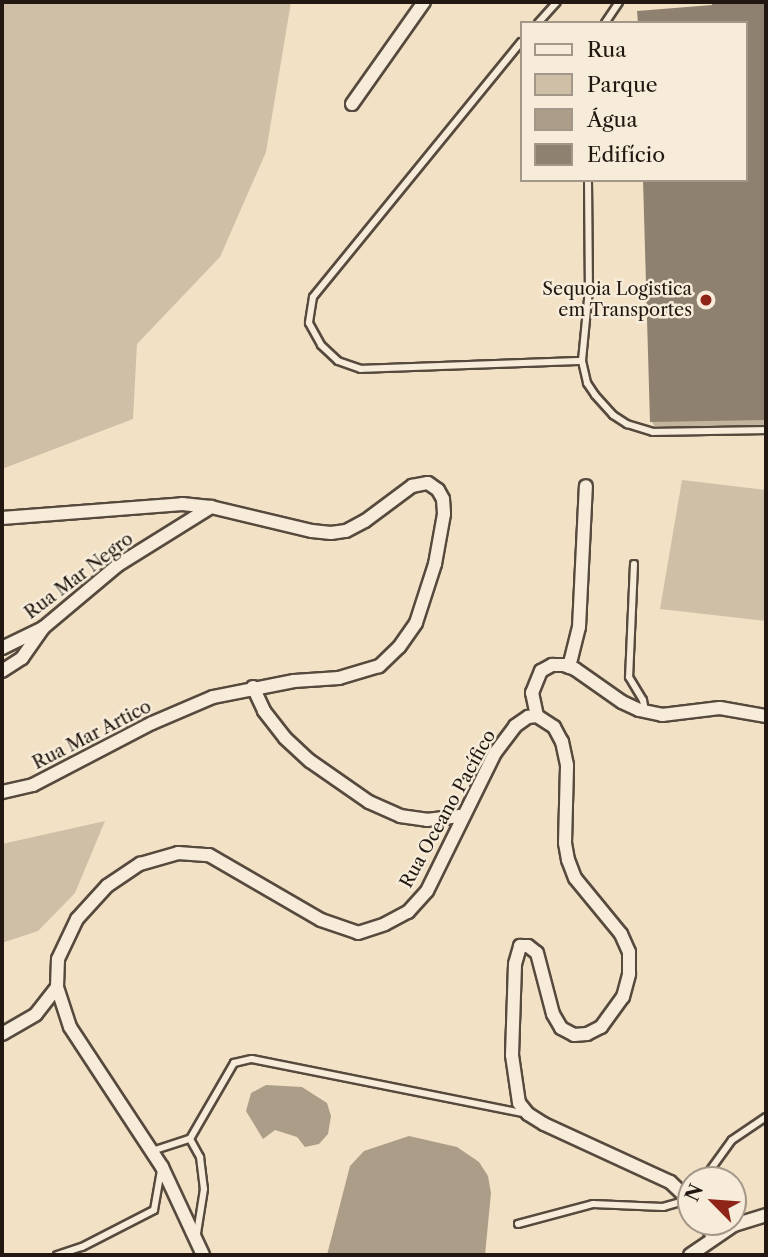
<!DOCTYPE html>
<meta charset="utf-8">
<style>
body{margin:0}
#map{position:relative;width:768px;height:1257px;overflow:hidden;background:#f3e1c5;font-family:"Libre Caslon Text",serif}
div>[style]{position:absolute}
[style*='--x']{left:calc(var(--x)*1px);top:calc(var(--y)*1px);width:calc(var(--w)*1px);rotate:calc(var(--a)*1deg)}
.green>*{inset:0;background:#cfbfa6}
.water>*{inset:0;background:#ac9d88}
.shadow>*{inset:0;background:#0003}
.building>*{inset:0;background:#8f816f}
.roads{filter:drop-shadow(2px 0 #564a3e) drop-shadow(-2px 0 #564a3e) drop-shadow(0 2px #564a3e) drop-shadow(0 -2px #564a3e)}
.service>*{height:6px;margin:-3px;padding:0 3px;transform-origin:3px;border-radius:3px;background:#f7ecd9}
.minor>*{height:12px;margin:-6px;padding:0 6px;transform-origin:6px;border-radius:6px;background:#f7ecd9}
.dots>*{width:19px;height:19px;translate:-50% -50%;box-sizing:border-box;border:4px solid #f7ecd9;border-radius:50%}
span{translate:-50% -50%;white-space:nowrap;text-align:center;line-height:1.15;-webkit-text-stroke:5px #f7ecd9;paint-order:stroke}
.poi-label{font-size:18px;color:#221811}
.right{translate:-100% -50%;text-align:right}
.street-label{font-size:18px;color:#221811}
.frame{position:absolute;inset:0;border:4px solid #221811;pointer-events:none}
.legend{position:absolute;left:520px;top:21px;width:228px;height:161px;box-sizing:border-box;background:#f7ecd9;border:2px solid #a29789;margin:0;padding:9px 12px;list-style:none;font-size:21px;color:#221811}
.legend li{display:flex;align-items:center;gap:14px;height:35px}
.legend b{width:35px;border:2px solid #a29789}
.north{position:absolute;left:677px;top:1166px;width:70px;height:70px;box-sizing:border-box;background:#f7ecd9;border:2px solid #a29789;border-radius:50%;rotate:295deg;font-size:19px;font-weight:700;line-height:28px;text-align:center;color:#221811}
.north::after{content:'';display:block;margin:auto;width:24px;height:32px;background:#8f2418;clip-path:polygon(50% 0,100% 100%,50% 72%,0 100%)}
</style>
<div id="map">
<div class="green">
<div style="clip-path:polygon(2px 2px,291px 2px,266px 152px,220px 257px,137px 344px,133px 419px,2px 469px)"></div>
<div style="clip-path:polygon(682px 480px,766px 490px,766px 621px,660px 609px)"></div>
<div style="clip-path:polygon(105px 821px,75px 893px,38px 931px,2px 943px,2px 844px)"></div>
</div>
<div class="water">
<div style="clip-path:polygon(266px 1085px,302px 1087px,327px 1103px,331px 1116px,328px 1134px,319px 1144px,305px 1147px,297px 1137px,275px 1130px,263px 1139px,246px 1111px,251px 1093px)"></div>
<div style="clip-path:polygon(409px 1136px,457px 1147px,479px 1162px,488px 1176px,491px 1193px,485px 1255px,327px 1255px,350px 1166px,364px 1151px)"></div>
</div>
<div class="shadow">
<div style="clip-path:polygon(713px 2px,766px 2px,766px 427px,656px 429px,652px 422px,745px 180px,745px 23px,713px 7px)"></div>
</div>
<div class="building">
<div style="clip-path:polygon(712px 2px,766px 2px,766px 420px,650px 422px,643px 180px,745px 180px,745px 23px,638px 23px,637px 11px,712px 5px)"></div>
</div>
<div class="roads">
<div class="service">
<div style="--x:538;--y:23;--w:28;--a:-48"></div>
<div style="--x:605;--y:23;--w:25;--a:-56"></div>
<div style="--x:521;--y:42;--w:329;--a:129.2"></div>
<div style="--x:313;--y:297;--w:26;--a:99"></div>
<div style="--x:309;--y:323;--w:25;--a:61"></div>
<div style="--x:321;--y:345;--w:23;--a:43"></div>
<div style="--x:338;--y:361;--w:24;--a:19"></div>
<div style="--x:361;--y:369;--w:221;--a:-2.1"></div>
<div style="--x:588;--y:180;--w:109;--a:89.5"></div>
<div style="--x:589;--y:289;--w:72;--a:95.6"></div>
<div style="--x:582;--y:361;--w:23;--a:77"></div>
<div style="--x:587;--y:383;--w:14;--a:56"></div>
<div style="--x:595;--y:395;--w:27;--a:48"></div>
<div style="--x:613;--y:415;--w:17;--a:33"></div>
<div style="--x:627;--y:424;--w:27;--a:17"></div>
<div style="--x:653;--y:432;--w:113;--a:-1"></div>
<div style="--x:634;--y:564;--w:113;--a:92.5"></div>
<div style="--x:629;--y:677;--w:27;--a:59"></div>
<div style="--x:643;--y:700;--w:11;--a:80"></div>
<div style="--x:190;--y:1139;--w:88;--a:-59.9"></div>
<div style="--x:234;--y:1063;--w:18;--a:-13"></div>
<div style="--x:252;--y:1059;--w:280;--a:11.3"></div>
<div style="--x:152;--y:1151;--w:40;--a:-18"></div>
<div style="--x:190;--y:1139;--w:21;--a:61"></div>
<div style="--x:200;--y:1157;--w:32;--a:83"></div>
<div style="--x:204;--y:1189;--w:45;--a:99"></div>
<div style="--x:703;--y:1180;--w:49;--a:-54.1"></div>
<div style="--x:732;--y:1140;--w:41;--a:-34.1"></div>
<div style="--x:518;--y:1224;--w:78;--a:-14.9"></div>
<div style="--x:593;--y:1204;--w:70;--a:2.5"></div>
<div style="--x:663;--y:1207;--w:25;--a:-16"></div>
<div style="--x:57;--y:1255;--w:26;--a:-18"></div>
<div style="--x:82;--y:1247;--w:81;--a:-27.2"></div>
<div style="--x:154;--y:1210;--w:39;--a:-80"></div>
</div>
<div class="minor">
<div style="--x:352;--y:104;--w:125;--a:-54.8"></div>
<div style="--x:2;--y:518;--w:181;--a:-4.4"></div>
<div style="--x:182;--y:504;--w:29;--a:6"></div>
<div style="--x:211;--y:507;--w:104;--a:13.4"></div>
<div style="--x:312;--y:531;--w:19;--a:6"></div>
<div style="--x:331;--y:533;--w:15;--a:-8"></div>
<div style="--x:346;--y:531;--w:21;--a:-28"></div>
<div style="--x:365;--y:521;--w:59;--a:-36.7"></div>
<div style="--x:412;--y:486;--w:16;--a:-11"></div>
<div style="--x:428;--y:483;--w:12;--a:35"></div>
<div style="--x:438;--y:490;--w:10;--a:61"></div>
<div style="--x:443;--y:499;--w:15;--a:86"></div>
<div style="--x:444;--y:514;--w:51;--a:100.2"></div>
<div style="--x:435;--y:564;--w:62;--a:107.9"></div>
<div style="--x:416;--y:623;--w:29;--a:125"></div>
<div style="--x:399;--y:647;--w:28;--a:136"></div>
<div style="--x:379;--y:666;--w:42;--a:163.3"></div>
<div style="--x:339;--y:678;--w:45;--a:176.2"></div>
<div style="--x:294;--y:681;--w:83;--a:168.8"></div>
<div style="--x:213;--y:697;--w:66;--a:156.9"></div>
<div style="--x:152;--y:723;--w:134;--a:152.5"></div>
<div style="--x:33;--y:785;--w:32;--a:167"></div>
<div style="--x:2;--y:648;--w:46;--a:-26"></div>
<div style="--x:43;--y:628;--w:98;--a:-40"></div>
<div style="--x:118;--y:565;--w:110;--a:-31.9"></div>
<div style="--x:569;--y:667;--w:41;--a:-76"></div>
<div style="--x:579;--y:627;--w:141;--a:-87.2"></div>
<div style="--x:2;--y:671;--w:24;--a:-33"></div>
<div style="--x:22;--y:658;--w:37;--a:-55"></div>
<div style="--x:253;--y:687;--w:26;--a:65"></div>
<div style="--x:264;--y:711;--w:34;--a:52"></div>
<div style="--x:285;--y:738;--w:34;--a:43"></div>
<div style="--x:310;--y:761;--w:72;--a:34.8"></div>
<div style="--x:369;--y:802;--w:34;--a:24"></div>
<div style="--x:400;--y:816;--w:27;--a:8"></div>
<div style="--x:427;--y:820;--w:35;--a:-7"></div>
<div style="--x:57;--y:987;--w:42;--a:72"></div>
<div style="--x:70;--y:1027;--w:168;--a:56.7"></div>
<div style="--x:162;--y:1167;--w:97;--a:65"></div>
<div style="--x:2;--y:1034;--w:39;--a:-30"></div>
<div style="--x:36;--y:1014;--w:34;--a:-52"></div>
<div style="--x:57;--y:987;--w:28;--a:-88"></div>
<div style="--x:58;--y:959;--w:44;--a:-64.6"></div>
<div style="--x:77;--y:919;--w:45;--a:-47.7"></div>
<div style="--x:107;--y:886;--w:40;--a:-34"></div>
<div style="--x:140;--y:864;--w:40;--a:-16"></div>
<div style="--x:178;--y:853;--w:31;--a:4"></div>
<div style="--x:209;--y:855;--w:129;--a:30.1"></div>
<div style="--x:321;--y:920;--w:39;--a:19"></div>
<div style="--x:358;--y:933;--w:28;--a:-18"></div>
<div style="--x:385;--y:924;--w:26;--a:-28"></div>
<div style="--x:408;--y:912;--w:28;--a:-48"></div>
<div style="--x:427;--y:891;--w:154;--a:-63.8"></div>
<div style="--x:495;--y:753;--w:34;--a:-53"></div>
<div style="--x:515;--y:726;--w:16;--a:-35"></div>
<div style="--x:528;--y:717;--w:9;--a:-6"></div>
<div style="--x:691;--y:1202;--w:29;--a:-136"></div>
<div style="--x:670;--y:1182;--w:139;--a:-155.3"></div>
<div style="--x:544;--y:1124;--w:19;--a:-148"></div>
<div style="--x:528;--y:1114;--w:14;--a:-129"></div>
<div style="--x:519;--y:1103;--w:49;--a:-98.3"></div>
<div style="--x:512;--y:1055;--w:91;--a:-88.1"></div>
<div style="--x:515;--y:964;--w:19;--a:-74"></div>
<div style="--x:520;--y:946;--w:8;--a:0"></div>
<div style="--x:528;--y:946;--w:11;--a:38"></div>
<div style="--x:537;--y:953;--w:63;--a:75.3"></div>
<div style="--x:553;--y:1014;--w:16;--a:60"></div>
<div style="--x:561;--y:1028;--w:15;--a:28"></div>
<div style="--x:574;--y:1035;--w:13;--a:-4"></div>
<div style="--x:587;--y:1034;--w:16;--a:-27"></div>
<div style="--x:601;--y:1027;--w:37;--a:-54"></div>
<div style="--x:623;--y:997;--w:24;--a:-75"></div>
<div style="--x:629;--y:974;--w:22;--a:-90"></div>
<div style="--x:629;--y:952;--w:20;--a:-114"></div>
<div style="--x:621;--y:934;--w:72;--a:-129.4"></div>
<div style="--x:575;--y:878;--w:19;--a:-111"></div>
<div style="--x:568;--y:860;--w:17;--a:-100"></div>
<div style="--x:565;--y:843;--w:78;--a:-88.5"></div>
<div style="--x:567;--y:765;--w:24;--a:-102"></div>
<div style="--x:562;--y:742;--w:17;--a:-118"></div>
<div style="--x:554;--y:727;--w:20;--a:-147"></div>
<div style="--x:537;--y:716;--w:24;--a:-102"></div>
<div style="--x:532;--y:693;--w:24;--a:-68"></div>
<div style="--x:541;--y:671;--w:13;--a:-29"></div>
<div style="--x:552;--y:665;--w:12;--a:0"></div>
<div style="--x:564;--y:665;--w:12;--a:20"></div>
<div style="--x:575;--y:669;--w:57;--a:35.1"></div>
<div style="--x:622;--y:702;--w:19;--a:25"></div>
<div style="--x:639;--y:710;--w:24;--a:12"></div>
<div style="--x:662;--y:715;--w:58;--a:-6.9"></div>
<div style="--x:720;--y:708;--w:47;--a:9.9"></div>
<div style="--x:705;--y:1222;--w:17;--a:62"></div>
<div style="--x:690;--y:1255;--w:53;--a:-34.3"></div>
<div style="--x:734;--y:1225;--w:34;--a:-17"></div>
</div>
</div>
<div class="dots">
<div style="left:706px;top:300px;background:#8f2418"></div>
</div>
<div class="poi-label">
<span class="right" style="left:692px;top:300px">Sequoia Logistica<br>em Transportes</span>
</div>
<div class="street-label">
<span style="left:79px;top:576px;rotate:-37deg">Rua Mar Negro</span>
<span style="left:92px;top:735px;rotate:-27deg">Rua Mar Artico</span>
<span style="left:448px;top:809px;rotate:-61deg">Rua Oceano Pacífico</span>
</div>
<div class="frame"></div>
<ul class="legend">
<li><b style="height:9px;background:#f7ecd9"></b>Rua</li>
<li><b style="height:19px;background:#cfbfa6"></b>Parque</li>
<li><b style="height:19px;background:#ac9d88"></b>Água</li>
<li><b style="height:19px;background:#8f816f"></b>Edifício</li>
</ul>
<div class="north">N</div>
</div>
